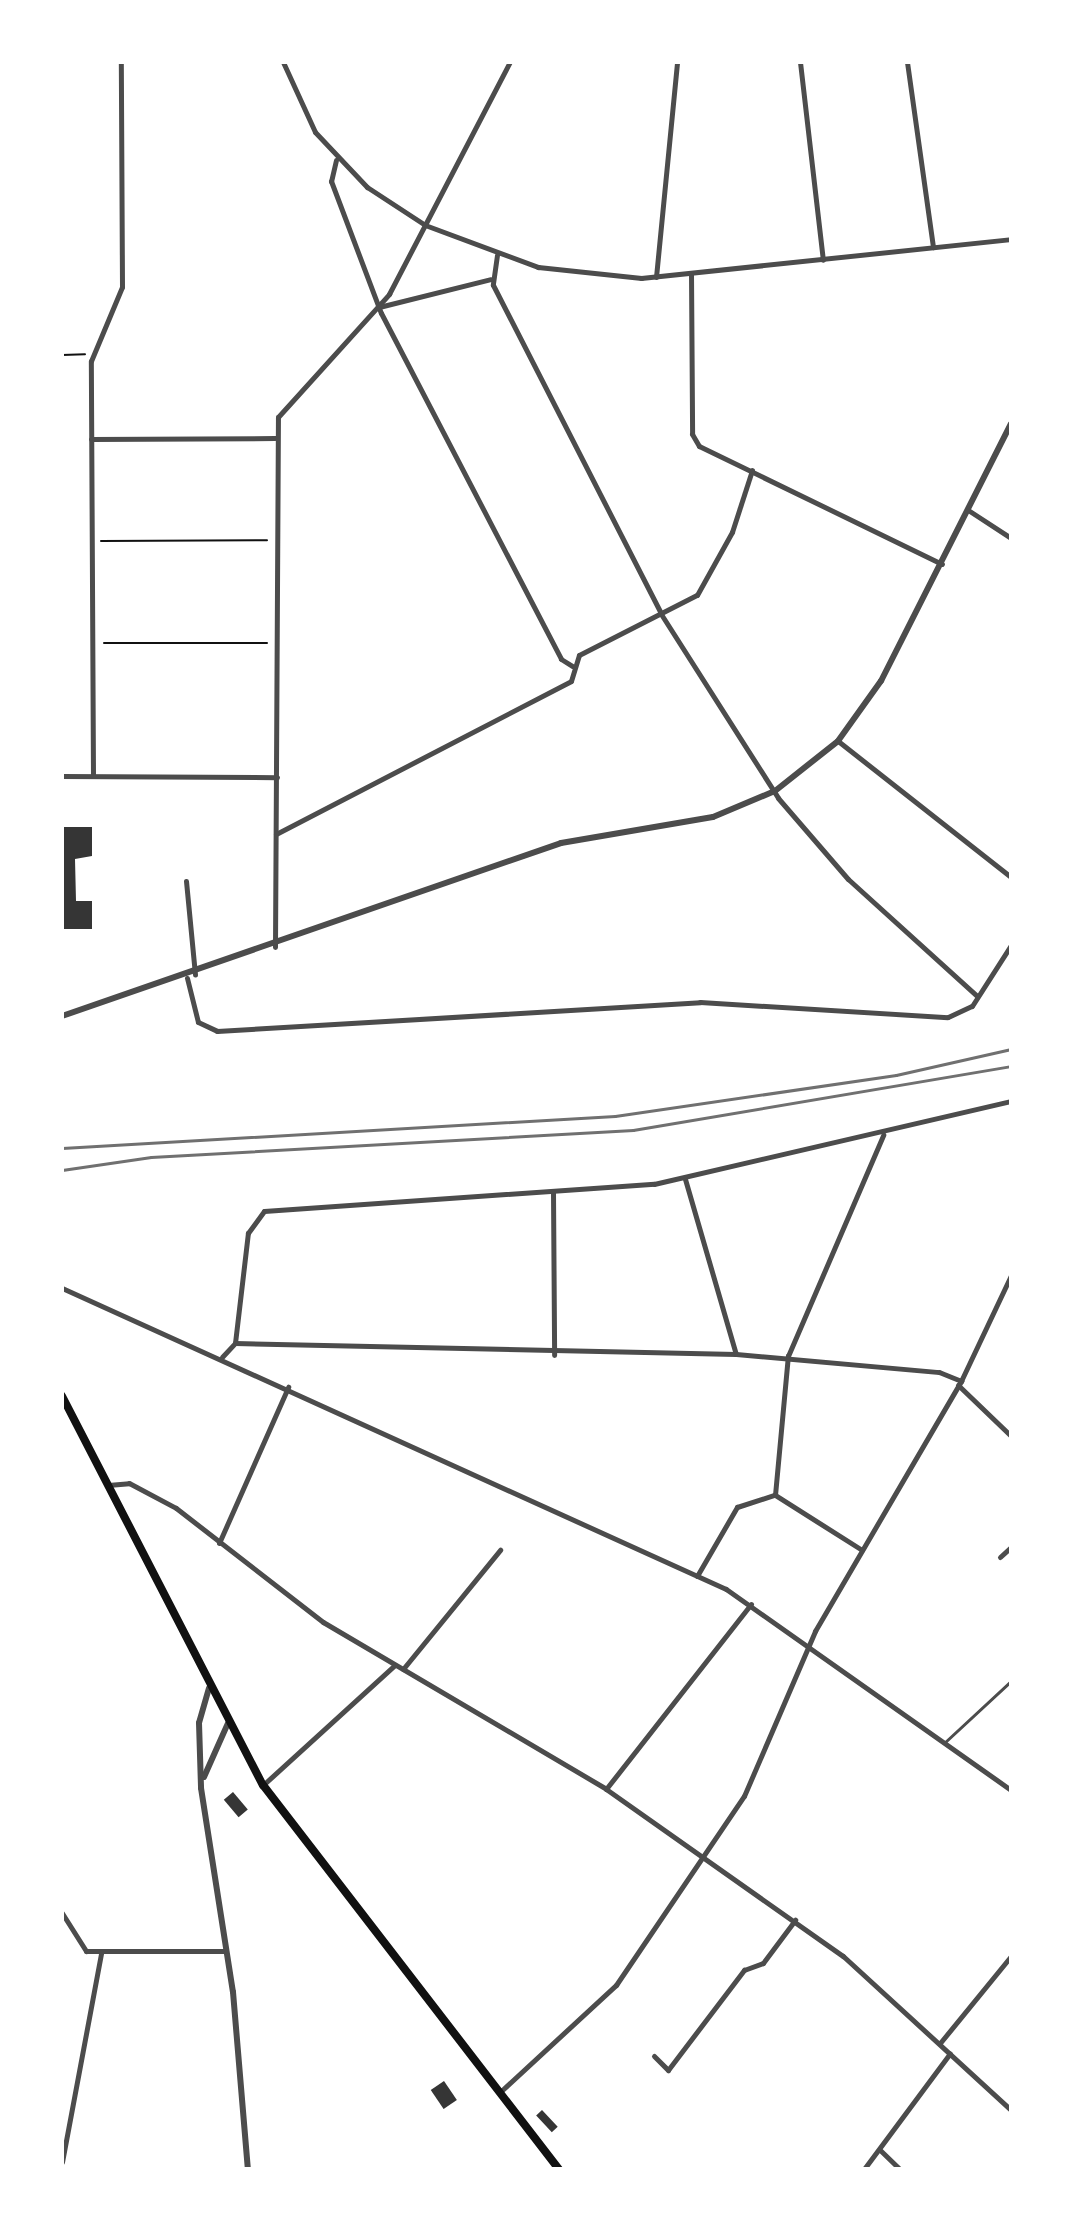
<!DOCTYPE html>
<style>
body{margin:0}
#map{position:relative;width:1073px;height:2231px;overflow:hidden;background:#fff;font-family:Cabin,sans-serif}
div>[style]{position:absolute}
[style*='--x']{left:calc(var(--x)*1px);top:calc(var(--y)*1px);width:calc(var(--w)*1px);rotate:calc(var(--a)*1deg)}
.building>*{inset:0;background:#353535;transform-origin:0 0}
.path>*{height:2px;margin:-1px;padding:0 1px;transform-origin:1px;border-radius:1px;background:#111}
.service>*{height:3px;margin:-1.5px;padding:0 1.5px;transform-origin:1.5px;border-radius:1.5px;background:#4c4c4c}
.minor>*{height:5px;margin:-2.5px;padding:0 2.5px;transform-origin:2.5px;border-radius:2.5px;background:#4c4c4c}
.tertiary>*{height:6px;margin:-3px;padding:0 3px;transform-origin:3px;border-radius:3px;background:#4c4c4c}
.primary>*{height:8px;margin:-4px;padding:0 4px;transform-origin:4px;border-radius:4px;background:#111}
.rail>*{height:3px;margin:-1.5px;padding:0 1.5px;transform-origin:1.5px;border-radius:1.5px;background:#707070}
span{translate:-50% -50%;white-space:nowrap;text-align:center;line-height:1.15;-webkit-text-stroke:8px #fff;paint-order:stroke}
.frame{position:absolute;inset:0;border:64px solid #fff;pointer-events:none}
</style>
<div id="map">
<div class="building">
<div style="clip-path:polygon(62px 827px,92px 827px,92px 856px,75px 859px,76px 901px,92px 901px,92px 929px,62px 929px)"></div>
<div style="left:233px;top:1792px;width:23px;height:12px;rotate:50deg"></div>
<div style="left:444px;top:2081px;width:23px;height:16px;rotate:56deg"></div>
<div style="left:542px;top:2110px;width:23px;height:8px;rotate:47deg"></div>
</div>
<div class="path">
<div style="--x:62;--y:355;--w:23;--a:-2"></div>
<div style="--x:101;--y:541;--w:166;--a:-0.3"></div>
<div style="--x:104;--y:643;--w:163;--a:0"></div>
</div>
<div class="service">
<div style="--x:944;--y:1743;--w:91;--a:-42.8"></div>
</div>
<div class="minor">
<div style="--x:283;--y:62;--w:77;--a:65.4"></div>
<div style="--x:315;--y:132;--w:76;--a:46.6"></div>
<div style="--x:367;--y:187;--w:69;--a:33.2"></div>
<div style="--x:425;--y:225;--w:121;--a:20.4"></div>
<div style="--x:538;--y:267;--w:104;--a:6.1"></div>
<div style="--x:641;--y:278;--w:372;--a:-6"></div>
<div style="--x:800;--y:62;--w:199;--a:83.4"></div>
<div style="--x:907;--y:62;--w:187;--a:82"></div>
<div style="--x:336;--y:160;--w:22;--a:103"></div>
<div style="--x:331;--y:181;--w:141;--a:69.3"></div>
<div style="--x:381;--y:313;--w:390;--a:62.5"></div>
<div style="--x:561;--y:659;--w:13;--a:32"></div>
<div style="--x:497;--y:255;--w:30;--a:98"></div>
<div style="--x:493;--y:285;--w:369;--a:62.9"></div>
<div style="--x:661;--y:614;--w:218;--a:57.5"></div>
<div style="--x:778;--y:798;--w:107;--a:49.2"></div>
<div style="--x:848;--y:879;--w:174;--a:42.2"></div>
<div style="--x:691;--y:273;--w:161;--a:89.6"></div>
<div style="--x:692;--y:434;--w:14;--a:60"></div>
<div style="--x:699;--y:446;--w:270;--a:25.9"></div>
<div style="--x:656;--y:277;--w:216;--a:-84.4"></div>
<div style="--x:379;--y:307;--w:115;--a:-14"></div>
<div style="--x:91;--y:439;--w:184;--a:-0.3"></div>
<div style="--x:968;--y:510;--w:51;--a:33.1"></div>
<div style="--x:838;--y:741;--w:220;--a:38.2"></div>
<div style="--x:93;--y:775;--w:414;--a:-90.3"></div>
<div style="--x:91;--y:361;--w:80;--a:-67.3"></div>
<div style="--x:122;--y:287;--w:225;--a:-90.3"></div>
<div style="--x:62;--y:776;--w:215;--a:0.3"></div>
<div style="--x:276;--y:834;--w:332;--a:-27.4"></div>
<div style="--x:571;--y:681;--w:27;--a:-73"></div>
<div style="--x:579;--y:655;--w:132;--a:-27"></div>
<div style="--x:697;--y:595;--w:72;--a:-60.9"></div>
<div style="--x:732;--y:532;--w:65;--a:-72.1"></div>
<div style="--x:186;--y:881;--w:94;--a:84.5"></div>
<div style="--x:275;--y:947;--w:530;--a:-89.68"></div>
<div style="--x:278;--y:417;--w:166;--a:-47.9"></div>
<div style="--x:389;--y:294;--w:262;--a:-62.5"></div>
<div style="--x:187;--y:978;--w:45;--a:76"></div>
<div style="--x:198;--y:1022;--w:21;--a:25"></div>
<div style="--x:217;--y:1031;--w:484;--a:-3.4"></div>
<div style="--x:700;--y:1002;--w:248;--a:3.5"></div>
<div style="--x:948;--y:1017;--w:26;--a:-25"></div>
<div style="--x:972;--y:1006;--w:72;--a:-57.4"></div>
<div style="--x:685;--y:1179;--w:182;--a:73.8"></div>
<div style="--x:553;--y:1192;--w:163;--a:89.6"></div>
<div style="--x:62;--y:1288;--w:729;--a:24.39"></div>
<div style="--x:726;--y:1589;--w:349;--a:35.2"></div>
<div style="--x:235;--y:1343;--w:111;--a:-83.3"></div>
<div style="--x:248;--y:1233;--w:27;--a:-54"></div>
<div style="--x:264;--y:1211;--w:391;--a:-4"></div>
<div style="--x:654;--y:1184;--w:367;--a:-13.1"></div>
<div style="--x:222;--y:1357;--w:19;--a:-47"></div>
<div style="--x:235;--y:1343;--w:501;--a:1.26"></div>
<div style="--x:736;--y:1354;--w:204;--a:5.1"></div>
<div style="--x:939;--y:1372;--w:24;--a:22"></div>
<div style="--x:958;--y:1385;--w:74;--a:43.9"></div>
<div style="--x:108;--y:1485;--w:21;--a:-5"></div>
<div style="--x:129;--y:1483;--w:53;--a:28"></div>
<div style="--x:176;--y:1508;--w:186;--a:37.8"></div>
<div style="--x:323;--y:1622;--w:329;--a:30.5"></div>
<div style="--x:606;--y:1789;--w:290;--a:35.2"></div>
<div style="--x:843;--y:1956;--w:228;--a:42.5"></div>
<div style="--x:219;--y:1543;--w:171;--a:-66.1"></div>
<div style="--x:862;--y:1550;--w:103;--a:-147.7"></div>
<div style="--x:775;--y:1495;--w:140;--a:-84.7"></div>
<div style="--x:788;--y:1356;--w:241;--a:-66.7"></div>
<div style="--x:1000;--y:1557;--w:15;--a:-42"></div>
<div style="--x:697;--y:1576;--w:80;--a:-59.9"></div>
<div style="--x:737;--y:1507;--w:40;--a:-18"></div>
<div style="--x:403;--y:1669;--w:154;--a:-50.8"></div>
<div style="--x:263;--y:1785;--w:178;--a:-42.3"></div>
<div style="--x:606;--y:1789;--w:235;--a:-51.9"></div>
<div style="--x:62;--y:1913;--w:45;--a:57.7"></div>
<div style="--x:86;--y:1951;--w:140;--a:0"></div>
<div style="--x:940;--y:2043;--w:112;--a:-50.8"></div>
<div style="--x:654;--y:2056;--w:20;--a:45"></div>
<div style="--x:668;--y:2070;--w:126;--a:-52.8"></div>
<div style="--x:744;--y:1970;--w:20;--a:-20"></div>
<div style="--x:763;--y:1963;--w:54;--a:-53.3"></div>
<div style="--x:500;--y:2092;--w:158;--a:-42.7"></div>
<div style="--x:616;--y:1985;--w:228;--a:-55.9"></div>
<div style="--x:744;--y:1796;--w:180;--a:-66.7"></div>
<div style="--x:815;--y:1631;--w:290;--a:-59.7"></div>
<div style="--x:961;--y:1381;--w:117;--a:-64.7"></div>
<div style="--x:880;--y:2150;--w:28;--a:44"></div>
<div style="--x:62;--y:2162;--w:213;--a:-79.4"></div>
<div style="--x:864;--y:2169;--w:144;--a:-53.4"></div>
</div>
<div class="tertiary">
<div style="--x:62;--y:1016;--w:528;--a:-19.12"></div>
<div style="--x:561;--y:843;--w:154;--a:-9.7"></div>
<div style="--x:713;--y:817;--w:67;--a:-22.8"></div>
<div style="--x:775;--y:791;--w:80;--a:-38.4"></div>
<div style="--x:838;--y:741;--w:74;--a:-54.4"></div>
<div style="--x:881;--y:681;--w:288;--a:-63.2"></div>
<div style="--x:209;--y:1688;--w:36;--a:106"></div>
<div style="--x:199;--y:1723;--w:65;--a:88.2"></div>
<div style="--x:201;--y:1788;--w:206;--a:81.1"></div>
<div style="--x:233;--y:1992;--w:178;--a:85.2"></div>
<div style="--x:204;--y:1777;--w:59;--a:-66"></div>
</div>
<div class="primary">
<div style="--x:62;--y:1396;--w:438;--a:62.7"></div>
<div style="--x:263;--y:1785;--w:485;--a:52.4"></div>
</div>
<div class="rail">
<div style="--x:62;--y:1148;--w:554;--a:-3.31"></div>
<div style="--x:615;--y:1116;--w:284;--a:-8.3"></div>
<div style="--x:896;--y:1075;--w:118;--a:-12.7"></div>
<div style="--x:62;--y:1170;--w:90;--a:-8.3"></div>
<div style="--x:151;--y:1157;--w:483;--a:-3.2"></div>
<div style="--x:633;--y:1130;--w:383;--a:-9.6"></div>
</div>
<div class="frame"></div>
</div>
